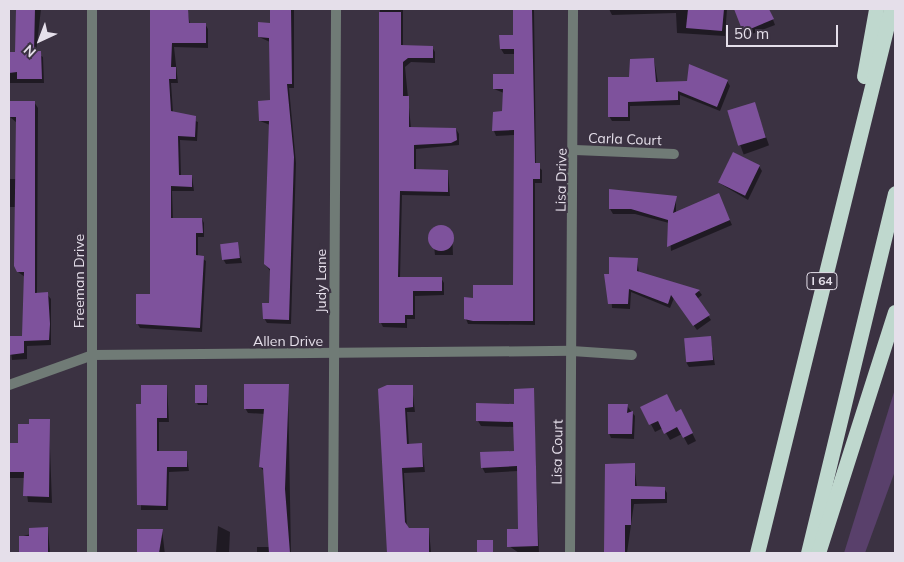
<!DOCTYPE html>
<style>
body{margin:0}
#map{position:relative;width:904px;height:562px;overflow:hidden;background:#3b3242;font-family:Mulish,sans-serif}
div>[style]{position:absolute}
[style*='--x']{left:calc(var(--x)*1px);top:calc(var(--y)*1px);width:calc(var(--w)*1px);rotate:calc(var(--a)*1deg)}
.green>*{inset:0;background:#59406b}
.shadow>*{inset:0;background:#0007;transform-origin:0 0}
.building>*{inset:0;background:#7e529c;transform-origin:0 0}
.round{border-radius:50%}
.street>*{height:10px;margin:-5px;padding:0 5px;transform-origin:5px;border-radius:5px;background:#707b76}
.highway>*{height:15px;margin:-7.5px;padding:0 7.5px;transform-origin:7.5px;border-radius:7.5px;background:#bfd8ce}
span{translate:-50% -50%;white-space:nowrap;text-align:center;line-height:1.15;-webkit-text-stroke:4.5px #3b3242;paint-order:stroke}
.shield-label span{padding:1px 4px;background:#3b3242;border:1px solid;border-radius:4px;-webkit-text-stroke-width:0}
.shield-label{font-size:12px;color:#e5dfea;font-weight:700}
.street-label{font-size:14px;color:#e5dfea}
.frame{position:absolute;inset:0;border:10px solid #e5dfea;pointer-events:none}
.north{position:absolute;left:15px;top:15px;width:50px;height:50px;-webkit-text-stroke:4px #3b3242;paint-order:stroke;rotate:223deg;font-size:14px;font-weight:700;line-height:20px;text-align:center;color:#e5dfea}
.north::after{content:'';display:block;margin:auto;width:18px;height:22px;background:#e5dfea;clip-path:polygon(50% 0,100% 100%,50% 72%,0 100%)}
.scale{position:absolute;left:726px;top:25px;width:112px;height:22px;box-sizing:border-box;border:2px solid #e5dfea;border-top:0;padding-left:6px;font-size:15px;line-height:18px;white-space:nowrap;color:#e5dfea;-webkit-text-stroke:4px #3b3242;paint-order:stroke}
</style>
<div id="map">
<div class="green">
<div style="clip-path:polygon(895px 389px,895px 471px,865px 553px,844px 553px)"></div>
</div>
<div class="shadow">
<div style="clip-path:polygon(18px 9px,41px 9px,36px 53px,43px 57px,44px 83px,9px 83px,9px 53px,16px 53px)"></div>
<div style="clip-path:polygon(151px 9px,187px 9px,190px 24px,205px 24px,208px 29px,208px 48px,174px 47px,178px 83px,171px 83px,173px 112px,198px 122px,197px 141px,180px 140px,181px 176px,192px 176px,194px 191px,172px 191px,173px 219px,202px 219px,204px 223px,204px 237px,198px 237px,198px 256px,206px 261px,202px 332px,140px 328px,137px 323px,151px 295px)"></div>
<div style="clip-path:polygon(271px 9px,294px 9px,294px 88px,289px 88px,296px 163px,291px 324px,267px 323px,264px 318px,270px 304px,271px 272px,265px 264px,270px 125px,260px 121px,271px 102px,270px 42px,259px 37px,271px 24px)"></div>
<div style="clip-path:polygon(380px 9px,403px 9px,403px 46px,432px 47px,435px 52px,435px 63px,411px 62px,405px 67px,411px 128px,456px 129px,459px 134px,459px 145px,416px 149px,416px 171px,448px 171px,450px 196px,402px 195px,400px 278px,441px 278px,444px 283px,444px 295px,415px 296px,415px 319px,407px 319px,407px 328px,383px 327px,381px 323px)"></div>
<div style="clip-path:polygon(504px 9px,534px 9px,536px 165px,542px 170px,542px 183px,535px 183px,535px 325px,468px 324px,466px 319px,474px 300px,514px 287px,515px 135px,496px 136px,494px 131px,503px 112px,504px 93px,494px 89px,515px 75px,515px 54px,504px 54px,501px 49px,501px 36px,514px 36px,514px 10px)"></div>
<div style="clip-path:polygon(609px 9px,727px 9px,725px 36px,677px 33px,676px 13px,612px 15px)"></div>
<div style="clip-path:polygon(735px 9px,769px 9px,775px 25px,747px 36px)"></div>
<div style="clip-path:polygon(654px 59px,658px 83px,727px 81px,730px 86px,720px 111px,680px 95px,680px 105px,630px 106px,630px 121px,612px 121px,609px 116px,630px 78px)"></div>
<div style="clip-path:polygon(10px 102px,34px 102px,38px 108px,37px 294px,47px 294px,51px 299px,51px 345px,27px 346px,27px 359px,12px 360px,9px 338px,23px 337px,25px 277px,18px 272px,16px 207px,9px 207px,9px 179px,16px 179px,17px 123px,10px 117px)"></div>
<div style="left:754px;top:104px;width:44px;height:27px;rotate:70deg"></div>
<div style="clip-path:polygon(759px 166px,762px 171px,748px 200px,719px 183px)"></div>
<div style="clip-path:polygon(676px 197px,676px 213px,721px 200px,732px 225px,671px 251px,669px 223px,635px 214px,613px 214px,610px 209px)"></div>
<div style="clip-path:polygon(432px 228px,452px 230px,453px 255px,435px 255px)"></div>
<div style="clip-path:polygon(237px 243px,242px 263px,226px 264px,223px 259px)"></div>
<div style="clip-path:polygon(637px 259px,639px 273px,699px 291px,702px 295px,697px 299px,711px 320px,697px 330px,674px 298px,670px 308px,631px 292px,630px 309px,612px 308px,610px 275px)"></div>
<div style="clip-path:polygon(710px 337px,715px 365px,689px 367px,686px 362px)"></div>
<div style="clip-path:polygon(288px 385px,291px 553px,257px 553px,257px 547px,270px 547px,265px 472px,260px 467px,265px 414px,248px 413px,245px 408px)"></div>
<div style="clip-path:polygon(167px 386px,169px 422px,159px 422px,159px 453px,186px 452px,189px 471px,169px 472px,168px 510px,141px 510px,142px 405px)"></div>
<div style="clip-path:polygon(412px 386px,415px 412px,407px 412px,409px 445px,422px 445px,425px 472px,404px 473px,407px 528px,429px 530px,431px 552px,458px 553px,388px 553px,379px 390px)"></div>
<div style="clip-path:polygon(206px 387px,208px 405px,198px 405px,197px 403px)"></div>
<div style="clip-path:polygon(533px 390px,539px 553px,519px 553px,509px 546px,519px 530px,518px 471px,485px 473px,482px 467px,515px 452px,514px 427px,481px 426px,478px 421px,516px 405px)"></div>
<div style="clip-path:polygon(627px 406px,635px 416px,634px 439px,611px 438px,609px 433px)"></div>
<div style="clip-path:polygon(642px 407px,685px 418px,696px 441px,688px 445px,682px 434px,670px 440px,663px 428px,655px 432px)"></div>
<div style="clip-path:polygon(49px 421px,52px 503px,28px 502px,25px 478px,9px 478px,9px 444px,19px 445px,30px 426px)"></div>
<div style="clip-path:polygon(606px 465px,634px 465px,637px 487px,664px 488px,667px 493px,667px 503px,634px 504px,627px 553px,605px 553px)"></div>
<div style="clip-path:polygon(218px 526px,230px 532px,229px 553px,216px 553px)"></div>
<div style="clip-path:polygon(48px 529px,50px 553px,20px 553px,20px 537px)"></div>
<div style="left:162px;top:530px;width:23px;height:24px;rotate:83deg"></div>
</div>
<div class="building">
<div style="clip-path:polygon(16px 9px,35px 9px,34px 51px,41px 51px,42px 79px,17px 79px,17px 72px,9px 73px,9px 52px,15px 52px)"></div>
<div style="clip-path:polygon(150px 9px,188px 9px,189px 23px,206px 23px,206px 43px,172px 43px,171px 67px,176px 67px,176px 79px,169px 79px,171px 111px,196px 116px,195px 137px,178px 136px,179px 175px,192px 175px,192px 187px,171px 186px,171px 218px,202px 218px,203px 233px,196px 233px,196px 255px,204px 256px,200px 328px,136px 324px,136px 294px,150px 294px)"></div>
<div style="clip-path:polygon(270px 9px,291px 9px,292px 84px,287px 84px,294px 157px,289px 320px,263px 319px,262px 303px,269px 303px,270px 269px,264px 264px,269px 121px,259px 121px,258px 101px,270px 100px,269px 38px,258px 37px,258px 22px,270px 23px)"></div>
<div style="clip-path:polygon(513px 9px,532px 9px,535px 163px,540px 163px,540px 179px,533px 179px,533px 321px,473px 321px,464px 319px,464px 297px,473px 298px,473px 285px,513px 285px,514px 130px,492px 131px,493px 112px,502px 111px,503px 89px,493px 89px,493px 74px,514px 74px,514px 49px,500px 49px,499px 35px,513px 35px)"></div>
<div style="clip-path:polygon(688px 9px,724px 9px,722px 31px,686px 28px)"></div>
<div style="clip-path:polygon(734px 9px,769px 9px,774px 19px,743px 32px)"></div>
<div style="clip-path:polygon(379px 12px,401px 12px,401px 45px,433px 46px,433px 58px,408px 58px,403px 62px,403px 96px,409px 96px,409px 127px,456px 128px,457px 140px,451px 143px,414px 145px,414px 169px,448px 170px,448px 192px,400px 191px,398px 277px,442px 277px,442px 291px,413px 291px,413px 315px,405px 315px,405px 323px,379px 323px)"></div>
<div style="clip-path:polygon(654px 58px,656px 82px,687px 81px,689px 64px,728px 80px,717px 107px,678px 91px,678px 100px,628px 102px,628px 117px,608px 117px,608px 77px,629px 77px,630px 59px)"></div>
<div style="clip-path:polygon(9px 101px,35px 101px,35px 293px,48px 292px,50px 324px,49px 340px,24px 341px,24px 353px,9px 355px,9px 336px,22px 336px,24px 272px,17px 272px,14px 266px,16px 117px,9px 117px)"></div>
<div style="left:755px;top:102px;width:37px;height:29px;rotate:73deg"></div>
<div style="left:733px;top:152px;width:30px;height:34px;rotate:26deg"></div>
<div style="clip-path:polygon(609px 189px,677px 196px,673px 213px,719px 193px,730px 220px,667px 247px,668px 220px,631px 209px,609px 209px)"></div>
<div class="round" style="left:428px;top:225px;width:26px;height:26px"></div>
<div style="left:238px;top:242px;width:16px;height:18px;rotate:83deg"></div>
<div style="clip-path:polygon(609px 257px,638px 258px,637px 271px,700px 290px,695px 294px,710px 315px,693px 326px,671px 295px,668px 304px,629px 289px,628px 304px,608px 304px,604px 274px,609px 274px)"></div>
<div style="left:711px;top:336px;width:24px;height:27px;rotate:85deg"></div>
<div style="clip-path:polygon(244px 384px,289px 384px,285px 489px,290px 553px,269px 553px,263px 468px,259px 467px,264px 409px,244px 409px)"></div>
<div style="clip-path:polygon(141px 385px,167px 385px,167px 418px,157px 418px,157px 451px,187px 451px,187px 467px,167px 467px,166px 506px,137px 505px,136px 404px,141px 404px)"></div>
<div style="left:207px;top:385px;width:18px;height:12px;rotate:90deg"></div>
<div style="clip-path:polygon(387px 385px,413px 385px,413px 407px,405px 408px,407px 444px,422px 443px,423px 467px,402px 468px,405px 522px,409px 528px,429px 528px,429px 553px,387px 553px,378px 389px)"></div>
<div style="clip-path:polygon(534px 388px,538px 546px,507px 547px,507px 529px,518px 529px,517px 466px,481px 468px,480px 452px,514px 451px,513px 422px,476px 421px,476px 403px,514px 404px,514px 389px)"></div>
<div style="clip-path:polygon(667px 394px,676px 412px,681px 409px,693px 433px,683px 438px,677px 427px,664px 434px,658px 421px,649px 425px,640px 407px)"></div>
<div style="clip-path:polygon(608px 404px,628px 404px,627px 413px,633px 411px,632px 434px,608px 434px)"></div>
<div style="clip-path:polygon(29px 419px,50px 419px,49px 497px,23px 496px,24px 472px,9px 472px,9px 443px,18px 443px,18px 424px,29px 424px)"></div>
<div style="clip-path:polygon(635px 463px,635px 486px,665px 487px,665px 499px,631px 499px,631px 525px,625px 525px,625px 553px,604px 553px,605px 464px)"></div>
<div style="clip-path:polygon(48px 527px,48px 553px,19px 553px,19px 536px,29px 536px,29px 528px)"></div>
<div style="clip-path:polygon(137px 529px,163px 529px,159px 553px,137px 553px)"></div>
<div style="left:477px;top:540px;width:16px;height:13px"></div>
</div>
<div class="street">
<div style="--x:575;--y:150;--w:99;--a:2.3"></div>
<div style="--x:9;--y:385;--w:89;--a:-19.7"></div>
<div style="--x:93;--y:355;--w:479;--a:-0.5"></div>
<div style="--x:572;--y:351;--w:60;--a:3.8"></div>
<div style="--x:92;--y:553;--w:544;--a:-90"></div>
<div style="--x:333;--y:553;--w:544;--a:-89.68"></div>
<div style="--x:570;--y:553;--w:544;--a:-89.68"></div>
</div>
<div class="highway">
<div style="--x:864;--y:76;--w:68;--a:-79.8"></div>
<div style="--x:757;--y:553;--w:560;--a:-76.16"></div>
<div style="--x:808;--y:553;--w:370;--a:-76.4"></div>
<div style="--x:818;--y:553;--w:253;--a:-72.3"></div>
</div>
<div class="shield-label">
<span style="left:822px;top:281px">I 64</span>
</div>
<div class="street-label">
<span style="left:625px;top:139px;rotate:2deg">Carla Court</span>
<span style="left:561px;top:180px;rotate:-89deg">Lisa Drive</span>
<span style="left:79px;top:281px;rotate:-90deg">Freeman Drive</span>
<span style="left:321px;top:281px;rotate:-90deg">Judy Lane</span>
<span style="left:288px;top:341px">Allen Drive</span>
<span style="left:557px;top:452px;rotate:-89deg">Lisa Court</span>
</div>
<div class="frame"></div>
<div class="north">N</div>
<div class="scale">50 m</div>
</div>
